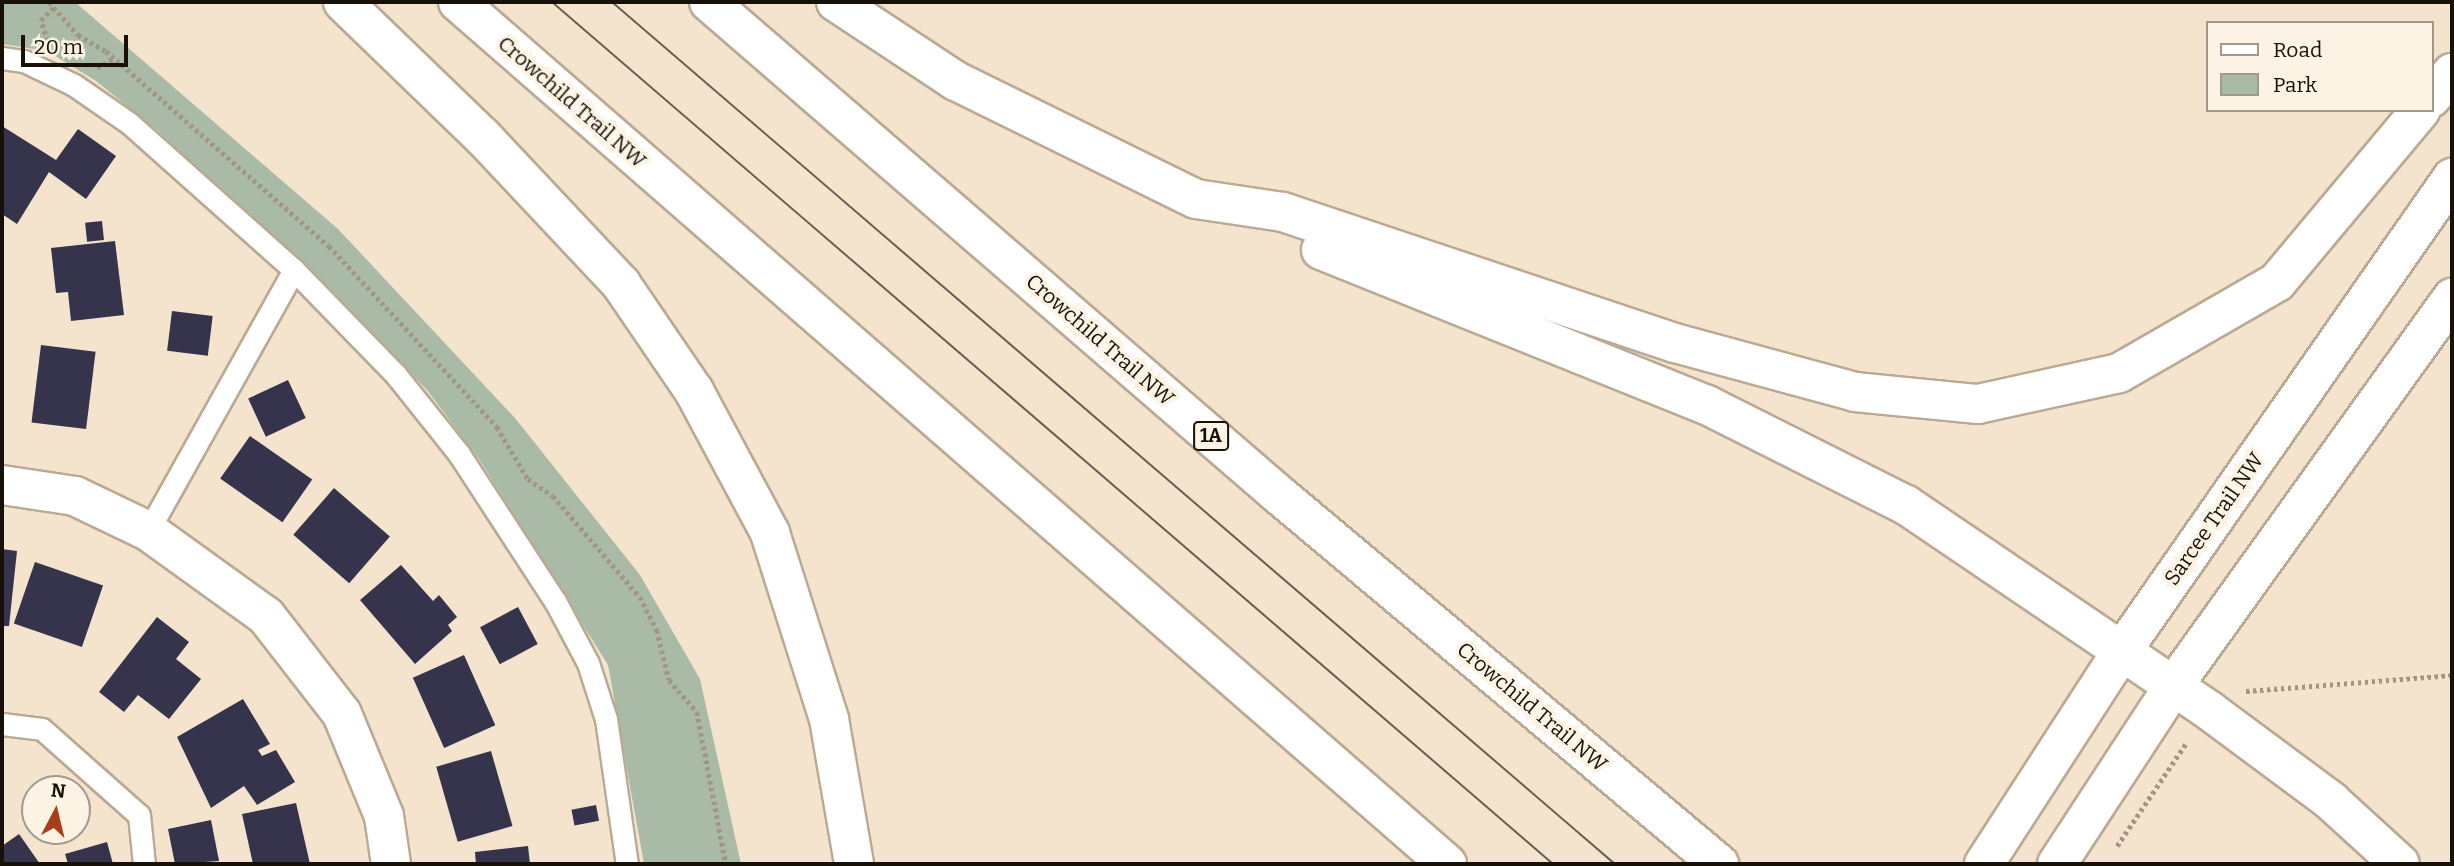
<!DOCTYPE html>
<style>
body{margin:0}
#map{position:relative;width:2454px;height:866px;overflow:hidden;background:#f5e4cd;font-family:Bitter,serif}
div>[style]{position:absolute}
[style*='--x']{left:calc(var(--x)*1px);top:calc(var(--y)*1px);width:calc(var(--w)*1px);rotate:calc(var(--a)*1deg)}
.green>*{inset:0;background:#a9bba7}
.building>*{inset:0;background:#35344c;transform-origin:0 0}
.path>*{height:4.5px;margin-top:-2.25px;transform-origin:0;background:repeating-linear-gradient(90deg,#a29584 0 3.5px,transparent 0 7px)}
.roads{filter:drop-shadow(2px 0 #baaa94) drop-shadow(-2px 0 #baaa94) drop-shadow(0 2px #baaa94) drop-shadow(0 -2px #baaa94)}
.service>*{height:21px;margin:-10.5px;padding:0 10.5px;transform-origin:10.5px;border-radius:10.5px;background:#fff}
.minor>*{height:38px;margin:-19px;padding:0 19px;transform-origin:19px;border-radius:19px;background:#fff}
.secondary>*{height:38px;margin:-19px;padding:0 19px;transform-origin:19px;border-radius:19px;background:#fff}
.motorway>*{height:38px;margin:-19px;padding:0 19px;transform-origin:19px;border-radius:19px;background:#fff}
.tram>*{height:2px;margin:-1px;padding:0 1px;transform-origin:1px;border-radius:1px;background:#685e51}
span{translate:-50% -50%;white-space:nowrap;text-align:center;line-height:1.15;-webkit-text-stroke:7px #fdf3e5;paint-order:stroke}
.shield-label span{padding:2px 5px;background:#fdf3e5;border:2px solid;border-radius:5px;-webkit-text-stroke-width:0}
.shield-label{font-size:19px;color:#171109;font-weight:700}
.street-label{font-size:21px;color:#171109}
.frame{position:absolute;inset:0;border:4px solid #171109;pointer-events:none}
.legend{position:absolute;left:2206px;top:21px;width:228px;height:91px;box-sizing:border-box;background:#fdf3e5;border:2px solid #a1998d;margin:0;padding:9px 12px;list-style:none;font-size:21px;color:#171109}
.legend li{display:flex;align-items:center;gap:14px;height:35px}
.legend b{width:35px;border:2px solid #a1998d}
.north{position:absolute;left:21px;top:775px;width:70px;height:70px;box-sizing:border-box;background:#fdf3e5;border:2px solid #a1998d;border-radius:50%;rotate:7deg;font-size:19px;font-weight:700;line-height:28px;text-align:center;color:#171109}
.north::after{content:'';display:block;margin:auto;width:24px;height:32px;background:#a63f19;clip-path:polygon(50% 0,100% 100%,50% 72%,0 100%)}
.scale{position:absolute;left:21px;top:35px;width:107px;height:32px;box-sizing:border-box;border:4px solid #171109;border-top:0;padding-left:9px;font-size:21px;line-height:24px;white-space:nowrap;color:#171109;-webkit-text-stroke:5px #fdf3e5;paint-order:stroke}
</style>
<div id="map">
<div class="green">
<div style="clip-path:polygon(2px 2px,75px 2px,338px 229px,515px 418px,640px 575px,700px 679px,741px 864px,644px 864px,608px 665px,481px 462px,427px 390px,355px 315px,158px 131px,96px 81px,47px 51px,2px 44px)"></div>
</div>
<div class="building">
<div style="clip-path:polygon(2px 126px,56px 160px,78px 129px,116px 156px,86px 199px,49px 172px,17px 224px,2px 214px)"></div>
<div style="left:102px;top:221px;width:19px;height:17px;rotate:84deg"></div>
<div style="clip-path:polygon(115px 241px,124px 315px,71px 321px,68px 292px,56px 293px,51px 248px)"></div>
<div style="left:172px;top:311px;width:41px;height:40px;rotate:7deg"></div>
<div style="left:41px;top:345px;width:55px;height:78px;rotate:7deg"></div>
<div style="left:288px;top:380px;width:42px;height:44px;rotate:65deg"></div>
<div style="left:250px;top:436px;width:76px;height:52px;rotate:35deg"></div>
<div style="left:334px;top:488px;width:74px;height:62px;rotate:41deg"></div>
<div style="clip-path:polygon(2px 549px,17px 551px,9px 626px,2px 626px)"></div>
<div style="left:35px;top:562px;width:72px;height:65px;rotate:19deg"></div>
<div style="clip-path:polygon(401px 565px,433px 601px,439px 595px,457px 617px,448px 625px,452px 631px,415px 664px,360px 600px)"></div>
<div style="left:518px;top:607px;width:42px;height:43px;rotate:62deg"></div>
<div style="clip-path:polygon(157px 617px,189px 642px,176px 659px,201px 679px,169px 719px,138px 695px,124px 712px,99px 692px)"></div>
<div style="left:464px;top:655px;width:77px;height:56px;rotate:66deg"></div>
<div style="clip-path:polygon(243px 699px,270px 744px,258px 750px,262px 756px,276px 750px,295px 782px,257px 805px,244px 786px,211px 808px,177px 737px)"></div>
<div style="left:491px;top:751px;width:78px;height:57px;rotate:74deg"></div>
<div style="clip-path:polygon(296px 803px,310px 864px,253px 864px,242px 814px)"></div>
<div style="left:596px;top:805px;width:16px;height:25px;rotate:79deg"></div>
<div style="clip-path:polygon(211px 820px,219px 861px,175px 864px,168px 829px)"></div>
<div style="clip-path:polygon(19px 834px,40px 864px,2px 864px,2px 846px)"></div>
<div style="clip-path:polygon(107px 842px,113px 864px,68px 864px,65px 854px)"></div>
<div style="clip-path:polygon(528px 846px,530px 864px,476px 864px,475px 852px)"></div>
</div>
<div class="path">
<div style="--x:49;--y:2;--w:44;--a:48.7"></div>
<div style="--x:78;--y:35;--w:32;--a:30"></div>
<div style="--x:106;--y:51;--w:296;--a:41.2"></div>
<div style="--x:329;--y:246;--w:247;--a:47.1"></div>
<div style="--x:497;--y:427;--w:61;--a:59.2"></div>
<div style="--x:528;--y:479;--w:30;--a:34"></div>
<div style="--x:553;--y:496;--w:133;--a:49.3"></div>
<div style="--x:640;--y:597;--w:37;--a:63"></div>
<div style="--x:657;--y:630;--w:51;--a:76.5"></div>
<div style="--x:669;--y:680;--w:43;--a:48.8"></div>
<div style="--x:697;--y:712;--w:155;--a:79.2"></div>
<div style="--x:47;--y:41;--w:22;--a:-106"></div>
<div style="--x:41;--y:20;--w:18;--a:-45"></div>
<div style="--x:97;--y:68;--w:20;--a:-30"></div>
<div style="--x:2246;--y:691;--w:207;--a:-4.4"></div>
<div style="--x:2117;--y:846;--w:125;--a:-56.1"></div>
</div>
<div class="roads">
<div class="service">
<div style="--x:2;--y:58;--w:22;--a:8"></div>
<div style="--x:24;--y:61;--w:55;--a:25.6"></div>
<div style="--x:74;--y:85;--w:67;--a:34.6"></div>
<div style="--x:129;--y:123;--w:221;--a:41.7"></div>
<div style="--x:148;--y:531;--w:299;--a:-60.8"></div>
<div style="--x:294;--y:270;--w:146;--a:45.8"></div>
<div style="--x:396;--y:375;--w:101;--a:51.4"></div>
<div style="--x:459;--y:454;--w:176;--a:56.9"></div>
<div style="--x:555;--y:601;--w:70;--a:62"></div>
<div style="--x:588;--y:663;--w:59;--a:72.2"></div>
<div style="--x:606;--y:719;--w:147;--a:81.8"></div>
<div style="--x:2;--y:724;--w:40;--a:7.1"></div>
<div style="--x:42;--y:729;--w:130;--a:41.6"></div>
<div style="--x:139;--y:815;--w:49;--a:84.2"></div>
</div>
<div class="minor">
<div style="--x:2;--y:485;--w:74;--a:8.6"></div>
<div style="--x:75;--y:496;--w:81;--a:25.6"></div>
<div style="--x:148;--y:531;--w:145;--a:35.8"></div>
<div style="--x:266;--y:616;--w:124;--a:52.2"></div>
<div style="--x:342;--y:714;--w:110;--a:67.6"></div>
<div style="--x:384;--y:816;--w:49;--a:81.7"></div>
</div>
<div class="secondary">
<div style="--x:1984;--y:864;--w:254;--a:-57.1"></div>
<div style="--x:2122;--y:651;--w:577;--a:-55.1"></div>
<div style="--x:2057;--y:864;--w:214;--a:-56.8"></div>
<div style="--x:2174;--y:685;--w:477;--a:-54.3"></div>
</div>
<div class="motorway">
<div style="--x:343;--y:2;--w:194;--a:44"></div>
<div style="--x:483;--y:137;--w:202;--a:46.8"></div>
<div style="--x:621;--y:284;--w:130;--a:55.7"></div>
<div style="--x:694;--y:391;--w:161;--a:61.8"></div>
<div style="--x:770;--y:533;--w:195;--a:72.4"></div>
<div style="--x:829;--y:719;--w:147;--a:80.2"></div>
<div style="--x:458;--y:2;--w:1312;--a:41.07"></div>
<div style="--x:709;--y:2;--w:752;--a:40.85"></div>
<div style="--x:1278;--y:494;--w:576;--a:40"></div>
<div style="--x:836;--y:2;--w:144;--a:33.4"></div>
<div style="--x:956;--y:81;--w:267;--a:26.2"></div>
<div style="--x:1196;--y:199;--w:88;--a:8.5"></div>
<div style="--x:1283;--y:212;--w:413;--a:18.5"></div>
<div style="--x:1675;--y:343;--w:187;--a:15.2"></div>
<div style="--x:1855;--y:392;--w:124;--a:5.6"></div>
<div style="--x:1978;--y:404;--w:144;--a:-12.4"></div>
<div style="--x:2119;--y:373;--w:182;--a:-29.9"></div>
<div style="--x:2277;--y:282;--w:224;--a:-50.1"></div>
<div style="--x:2431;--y:98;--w:33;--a:-50"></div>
<div style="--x:1321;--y:250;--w:416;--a:21.9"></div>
<div style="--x:1707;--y:405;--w:223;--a:26.7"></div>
<div style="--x:1906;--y:505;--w:367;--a:34.1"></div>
<div style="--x:2210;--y:711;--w:151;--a:36.6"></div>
<div style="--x:2331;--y:801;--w:93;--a:42.4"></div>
</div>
</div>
<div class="tram">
<div style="--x:552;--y:2;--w:1321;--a:40.73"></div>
<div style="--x:612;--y:2;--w:1323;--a:40.68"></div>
</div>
<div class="shield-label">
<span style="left:1211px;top:436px">1A</span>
</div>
<div class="street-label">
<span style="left:572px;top:102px;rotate:41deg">Crowchild Trail NW</span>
<span style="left:1100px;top:340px;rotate:41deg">Crowchild Trail NW</span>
<span style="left:2214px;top:519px;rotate:-55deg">Sarcee Trail NW</span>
<span style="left:1532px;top:707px;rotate:40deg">Crowchild Trail NW</span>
</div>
<div class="frame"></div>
<ul class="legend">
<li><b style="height:9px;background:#fff"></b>Road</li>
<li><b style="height:19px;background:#a9bba7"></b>Park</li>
</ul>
<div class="north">N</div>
<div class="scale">20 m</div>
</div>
